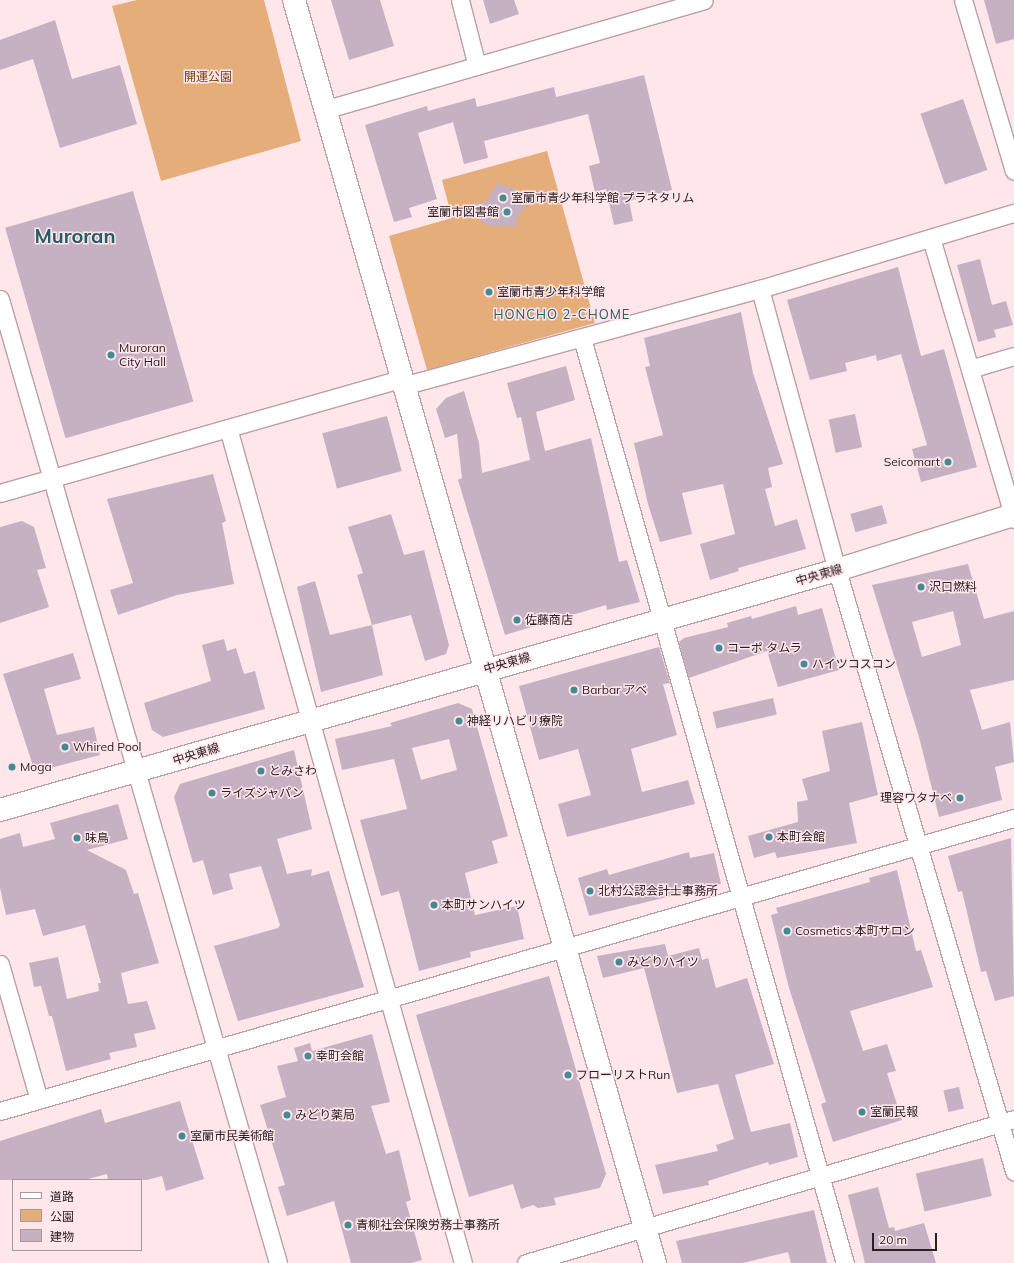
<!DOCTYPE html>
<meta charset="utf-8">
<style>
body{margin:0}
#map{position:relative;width:1014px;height:1263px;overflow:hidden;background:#fee6eb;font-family:Mulish,"Noto Sans JP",sans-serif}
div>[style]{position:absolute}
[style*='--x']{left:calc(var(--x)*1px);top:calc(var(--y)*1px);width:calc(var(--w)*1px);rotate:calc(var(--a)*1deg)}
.green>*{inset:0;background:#e4ad79}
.building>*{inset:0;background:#c6b1c3;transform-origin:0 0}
.roads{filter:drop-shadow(1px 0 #ba9ea5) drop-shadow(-1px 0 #ba9ea5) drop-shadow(0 1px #ba9ea5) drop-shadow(0 -1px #ba9ea5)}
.minor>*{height:17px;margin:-8.5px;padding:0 8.5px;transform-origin:8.5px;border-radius:8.5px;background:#fff}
.tertiary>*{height:22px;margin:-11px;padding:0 11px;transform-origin:11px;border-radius:11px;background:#fff}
.secondary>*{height:22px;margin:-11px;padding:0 11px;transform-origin:11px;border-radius:11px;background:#fff}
.dots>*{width:11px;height:11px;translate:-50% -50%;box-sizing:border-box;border:2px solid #fee6eb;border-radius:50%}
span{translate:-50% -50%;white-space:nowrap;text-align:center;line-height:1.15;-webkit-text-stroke:3px #fee6eb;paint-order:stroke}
.park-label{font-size:12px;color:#724511}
.poi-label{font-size:12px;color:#2a2022}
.left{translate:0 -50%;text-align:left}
.right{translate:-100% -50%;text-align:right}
.street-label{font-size:12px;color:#2a2022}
.neighbourhood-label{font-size:13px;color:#255e66;letter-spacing:1px}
.town-label{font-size:20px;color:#255e66;font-weight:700}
.legend{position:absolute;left:12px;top:1179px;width:130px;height:72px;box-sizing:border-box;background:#fee6eb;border:1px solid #a9979b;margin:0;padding:5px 7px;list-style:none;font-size:12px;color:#2a2022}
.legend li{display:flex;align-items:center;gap:8px;height:20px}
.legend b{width:20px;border:1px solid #a9979b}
.scale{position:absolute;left:872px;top:1233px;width:65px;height:18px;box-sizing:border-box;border:2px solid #2a2022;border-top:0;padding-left:5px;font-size:12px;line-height:14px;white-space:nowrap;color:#2a2022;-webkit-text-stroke:3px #fee6eb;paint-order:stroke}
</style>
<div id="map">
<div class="green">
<div style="clip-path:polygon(137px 0,264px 0,301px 141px,161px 181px,112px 6px)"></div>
<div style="clip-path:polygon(547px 151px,595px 323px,427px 370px,389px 236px,452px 218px,442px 180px)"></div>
</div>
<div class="building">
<div style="clip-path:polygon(331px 0,380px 0,394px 46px,349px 60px)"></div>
<div style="clip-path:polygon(483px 0,514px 0,519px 14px,490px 24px)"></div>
<div style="clip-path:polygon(984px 0,1014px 0,1014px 39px,996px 44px)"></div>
<div style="clip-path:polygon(55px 20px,72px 79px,120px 65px,137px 124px,60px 148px,33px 59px,0 70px,0 40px)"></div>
<div style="clip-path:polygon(644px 75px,672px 190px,629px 201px,633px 221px,614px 225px,606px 189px,595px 192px,589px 166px,600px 163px,588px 114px,484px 141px,488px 158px,464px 164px,453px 122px,418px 133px,437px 199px,409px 208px,412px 217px,394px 222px,365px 125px,427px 106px,428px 111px,475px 98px,477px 107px,554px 87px,556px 97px)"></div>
<div style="left:963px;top:99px;width:75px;height:45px;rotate:71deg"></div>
<div style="clip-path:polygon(497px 183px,525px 193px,525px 207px,516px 219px,518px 226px,491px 226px,480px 221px,472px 204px,486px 202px)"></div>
<div style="left:133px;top:191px;width:219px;height:133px;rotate:74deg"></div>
<div style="clip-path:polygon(980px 259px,992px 305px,1006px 301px,1013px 325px,994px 330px,996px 337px,978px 342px,957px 265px)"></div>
<div style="clip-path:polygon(898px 267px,921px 356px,944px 349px,977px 467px,921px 482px,912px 449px,927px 445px,901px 354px,877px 361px,876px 355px,845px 363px,847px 371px,810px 380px,787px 300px)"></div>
<div style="clip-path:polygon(741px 312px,753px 373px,783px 464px,768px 468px,772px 487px,765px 489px,775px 526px,797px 519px,806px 549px,738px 568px,739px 571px,710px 580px,700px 544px,735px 534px,723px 484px,682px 493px,692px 534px,660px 542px,648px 504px,634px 443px,663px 435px,645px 367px,650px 366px,644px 338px)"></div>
<div style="clip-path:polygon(566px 366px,575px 400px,536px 412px,545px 451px,591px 438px,619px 562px,627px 560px,640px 602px,607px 610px,606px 605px,505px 635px,458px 480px,462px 478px,457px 434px,445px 438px,436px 409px,446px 398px,464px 391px,479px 443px,482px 473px,530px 460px,521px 417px,517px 418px,507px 383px)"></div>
<div style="left:855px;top:414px;width:34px;height:27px;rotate:78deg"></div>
<div style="left:387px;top:416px;width:57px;height:67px;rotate:75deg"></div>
<div style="clip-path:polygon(213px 474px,226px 521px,222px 523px,234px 584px,177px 595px,118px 615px,110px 590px,133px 583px,107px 499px)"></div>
<div style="left:882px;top:505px;width:19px;height:33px;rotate:74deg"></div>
<div style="clip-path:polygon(391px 514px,404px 555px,424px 550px,449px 645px,446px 654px,425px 661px,411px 615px,372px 625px,357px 575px,363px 573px,348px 527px)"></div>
<div style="clip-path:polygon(22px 521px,34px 527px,46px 568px,37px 570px,49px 607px,0 623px,0 527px)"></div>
<div style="clip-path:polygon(evenodd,968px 564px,984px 619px,1014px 611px,1014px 680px,970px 690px,982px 730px,1010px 722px,1014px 762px,995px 767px,1002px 800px,939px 817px,919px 737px,872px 585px,968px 564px,953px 611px,961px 645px,922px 657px,912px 622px,953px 611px)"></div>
<div style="clip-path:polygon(315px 581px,330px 635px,372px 625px,383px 675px,321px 692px,297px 587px)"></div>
<div style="clip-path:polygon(796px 606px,798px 615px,822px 608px,839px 670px,778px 687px,767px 651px,689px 678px,679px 642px,684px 638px,728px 627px,727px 623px,751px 616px,752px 619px)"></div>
<div style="clip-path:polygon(224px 639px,227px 651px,236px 648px,244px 674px,255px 671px,265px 709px,163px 737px,152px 730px,144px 703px,211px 681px,202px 645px)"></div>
<div style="clip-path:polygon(659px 647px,670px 683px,663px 684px,677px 735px,631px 749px,642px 792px,688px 780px,695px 804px,567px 837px,558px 804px,591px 795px,578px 749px,539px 760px,519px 686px)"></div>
<div style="clip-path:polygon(73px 653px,81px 679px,44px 689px,57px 735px,94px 727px,100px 755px,35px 772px,3px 674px)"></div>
<div style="left:773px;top:698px;width:17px;height:62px;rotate:77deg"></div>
<div style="clip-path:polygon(evenodd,458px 703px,472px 709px,508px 836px,492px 841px,498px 863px,465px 873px,475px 915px,517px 906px,524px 939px,470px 952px,471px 957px,419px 971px,399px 891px,381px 896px,360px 820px,407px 809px,394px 759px,342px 770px,335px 739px,392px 726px,390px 723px,458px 703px,449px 739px,457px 770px,421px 780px,412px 748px,449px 739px)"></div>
<div style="clip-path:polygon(862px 722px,878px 795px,849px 803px,857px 843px,777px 858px,775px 852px,754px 858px,748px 836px,798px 822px,797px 802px,808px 800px,802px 779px,830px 771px,822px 731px)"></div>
<div style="clip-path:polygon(294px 750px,312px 829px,277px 839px,287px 874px,312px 869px,311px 876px,329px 871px,364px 987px,238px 1021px,214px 946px,278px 928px,280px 925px,261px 866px,229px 874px,233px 889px,213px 895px,203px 860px,193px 863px,174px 797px,180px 784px)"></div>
<div style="clip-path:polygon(118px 804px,128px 839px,87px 850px,126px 870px,134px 894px,138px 893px,159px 963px,121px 973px,128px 1004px,147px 1001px,156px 1029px,134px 1034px,137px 1047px,109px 1053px,111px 1059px,66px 1071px,52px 1016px,49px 1016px,41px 986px,34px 987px,29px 963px,58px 957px,67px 999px,99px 991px,98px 983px,101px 983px,85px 925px,43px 936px,35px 909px,6px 915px,0 888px,0 839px,20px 833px,23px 847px,55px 839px,50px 823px)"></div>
<div style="clip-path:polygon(1011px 838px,1014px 996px,995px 1001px,986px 971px,981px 972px,962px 891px,958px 892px,948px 856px)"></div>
<div style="clip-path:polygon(689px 852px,690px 858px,714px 853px,721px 884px,589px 916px,578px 878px,607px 869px,609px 875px)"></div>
<div style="clip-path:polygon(897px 870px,916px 951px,921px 950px,933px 987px,850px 1011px,863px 1051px,887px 1044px,896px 1071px,887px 1073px,902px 1120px,833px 1142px,821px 1104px,826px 1102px,789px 988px,771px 915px,778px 913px,776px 908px,870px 882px,869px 878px)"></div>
<div style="clip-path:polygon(665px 944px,668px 956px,699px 948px,702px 960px,708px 958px,716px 988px,747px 978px,774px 1064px,735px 1075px,751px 1132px,790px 1123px,798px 1157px,769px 1165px,768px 1162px,708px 1181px,709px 1185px,663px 1194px,655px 1165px,718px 1151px,716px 1145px,734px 1139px,718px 1084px,677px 1093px,644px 968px,603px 978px,597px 956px)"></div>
<div style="clip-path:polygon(549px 976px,606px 1174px,600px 1188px,554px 1198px,556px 1205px,538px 1208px,533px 1205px,521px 1209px,513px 1184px,469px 1197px,416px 1015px)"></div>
<div style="clip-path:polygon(372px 1034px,390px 1102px,371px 1106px,386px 1154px,399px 1150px,411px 1200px,406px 1202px,422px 1260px,411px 1263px,351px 1263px,334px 1201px,287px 1216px,278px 1187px,285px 1185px,260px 1105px,286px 1097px,277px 1066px,298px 1061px,294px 1048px,310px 1043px,312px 1051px)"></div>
<div style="left:959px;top:1087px;width:22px;height:16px;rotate:77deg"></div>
<div style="clip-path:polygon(180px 1101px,204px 1179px,166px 1191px,162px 1176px,147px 1180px,108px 1180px,107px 1174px,84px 1180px,0 1180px,0 1141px,101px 1109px,105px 1123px)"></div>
<div style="left:983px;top:1158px;width:39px;height:69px;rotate:77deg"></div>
<div style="clip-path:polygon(878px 1187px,889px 1228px,894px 1227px,895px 1231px,924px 1223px,936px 1263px,865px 1263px,848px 1195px)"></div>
<div style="clip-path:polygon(814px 1210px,827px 1263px,791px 1263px,788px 1252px,743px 1263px,682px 1263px,676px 1241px)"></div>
</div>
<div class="roads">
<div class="minor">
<div style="--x:460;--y:0;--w:68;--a:75.6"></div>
<div style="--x:963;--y:0;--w:178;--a:73.4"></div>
<div style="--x:327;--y:109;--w:392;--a:-16.1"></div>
<div style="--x:931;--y:238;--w:293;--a:73.5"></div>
<div style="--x:760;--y:289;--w:291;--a:74.7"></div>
<div style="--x:837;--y:570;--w:627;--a:73.59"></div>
<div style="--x:0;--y:299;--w:1003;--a:73.91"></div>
<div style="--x:582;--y:338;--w:962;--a:74.13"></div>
<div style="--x:970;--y:369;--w:46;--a:-16.5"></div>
<div style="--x:406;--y:385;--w:367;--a:-15.2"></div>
<div style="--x:760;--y:289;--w:265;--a:-16.7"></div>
<div style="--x:228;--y:428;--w:867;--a:74.28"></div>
<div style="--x:0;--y:493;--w:420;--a:-15.9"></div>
<div style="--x:0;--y:964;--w:141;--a:74"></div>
<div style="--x:0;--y:1111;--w:1055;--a:-16.12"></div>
<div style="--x:526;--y:1263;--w:509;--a:-16.44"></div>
</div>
<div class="tertiary">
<div style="--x:294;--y:0;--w:1314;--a:74.05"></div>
</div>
<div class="secondary">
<div style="--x:0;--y:810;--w:871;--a:-16"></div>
<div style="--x:837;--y:570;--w:185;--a:-17.3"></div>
</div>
</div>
<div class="dots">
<div style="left:503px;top:198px;background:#448a94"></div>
<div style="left:507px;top:212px;background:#448a94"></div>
<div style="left:489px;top:292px;background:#448a94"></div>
<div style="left:111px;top:355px;background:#448a94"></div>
<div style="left:948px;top:462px;background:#448a94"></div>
<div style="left:921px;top:587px;background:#448a94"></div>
<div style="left:517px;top:620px;background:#448a94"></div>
<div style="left:719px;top:648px;background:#448a94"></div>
<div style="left:804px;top:664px;background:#448a94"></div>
<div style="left:574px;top:690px;background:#448a94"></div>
<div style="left:459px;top:721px;background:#448a94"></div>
<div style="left:65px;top:747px;background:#448a94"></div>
<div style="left:12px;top:767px;background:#448a94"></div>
<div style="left:261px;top:771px;background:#448a94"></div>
<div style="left:212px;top:793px;background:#448a94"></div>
<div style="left:960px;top:798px;background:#448a94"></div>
<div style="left:769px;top:837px;background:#448a94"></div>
<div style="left:77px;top:838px;background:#448a94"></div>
<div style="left:590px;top:891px;background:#448a94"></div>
<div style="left:434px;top:905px;background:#448a94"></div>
<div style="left:787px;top:931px;background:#448a94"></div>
<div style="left:619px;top:962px;background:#448a94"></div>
<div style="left:308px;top:1056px;background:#448a94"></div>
<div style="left:568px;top:1075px;background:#448a94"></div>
<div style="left:862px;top:1112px;background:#448a94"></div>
<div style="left:287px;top:1115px;background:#448a94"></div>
<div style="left:182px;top:1136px;background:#448a94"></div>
<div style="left:348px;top:1225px;background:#448a94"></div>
</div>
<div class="park-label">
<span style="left:208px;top:77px">開運公園</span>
</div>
<div class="poi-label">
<span class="left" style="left:511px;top:198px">室蘭市青少年科学館 プラネタリム</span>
<span class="right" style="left:499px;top:212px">室蘭市図書館</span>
<span class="left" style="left:497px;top:292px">室蘭市青少年科学館</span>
<span class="left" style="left:119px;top:355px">Muroran<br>City Hall</span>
<span class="right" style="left:940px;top:462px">Seicomart</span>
<span class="left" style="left:929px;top:587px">沢口燃料</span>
<span class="left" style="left:525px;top:620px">佐藤商店</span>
<span class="left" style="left:727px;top:648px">コーポ タムラ</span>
<span class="left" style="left:812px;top:664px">ハイツコスコン</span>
<span class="left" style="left:582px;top:690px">Barbar アベ</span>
<span class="left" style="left:467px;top:721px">神経リハビリ療院</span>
<span class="left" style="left:73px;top:747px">Whired Pool</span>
<span class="left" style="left:20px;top:767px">Moga</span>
<span class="left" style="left:269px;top:771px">とみさわ</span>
<span class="left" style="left:220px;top:793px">ライズジャパン</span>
<span class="right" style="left:952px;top:798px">理容ワタナベ</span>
<span class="left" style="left:777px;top:837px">本町会館</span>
<span class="left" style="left:85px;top:838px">味鳥</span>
<span class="left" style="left:598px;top:891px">北村公認会計士事務所</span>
<span class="left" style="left:442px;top:905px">本町サンハイツ</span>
<span class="left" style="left:795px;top:931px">Cosmetics 本町サロン</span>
<span class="left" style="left:627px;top:962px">みどりハイツ</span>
<span class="left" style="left:316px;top:1056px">幸町会館</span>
<span class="left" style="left:576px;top:1075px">フローリストRun</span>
<span class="left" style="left:870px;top:1112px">室蘭民報</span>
<span class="left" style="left:295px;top:1115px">みどり薬局</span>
<span class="left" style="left:190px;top:1136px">室蘭市民美術館</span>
<span class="left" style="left:356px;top:1225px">青柳社会保険労務士事務所</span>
</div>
<div class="street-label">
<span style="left:819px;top:575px;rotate:-16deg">中央東線</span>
<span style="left:507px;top:663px;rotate:-16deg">中央東線</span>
<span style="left:196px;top:754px;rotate:-17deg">中央東線</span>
</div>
<div class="neighbourhood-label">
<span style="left:562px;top:314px">HONCHO 2-CHOME</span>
</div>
<div class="town-label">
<span style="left:75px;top:235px">Muroran</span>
</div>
<ul class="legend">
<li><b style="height:5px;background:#fff"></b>道路</li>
<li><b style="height:11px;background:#e4ad79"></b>公園</li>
<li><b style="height:11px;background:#c6b1c3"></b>建物</li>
</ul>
<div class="scale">20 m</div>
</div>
